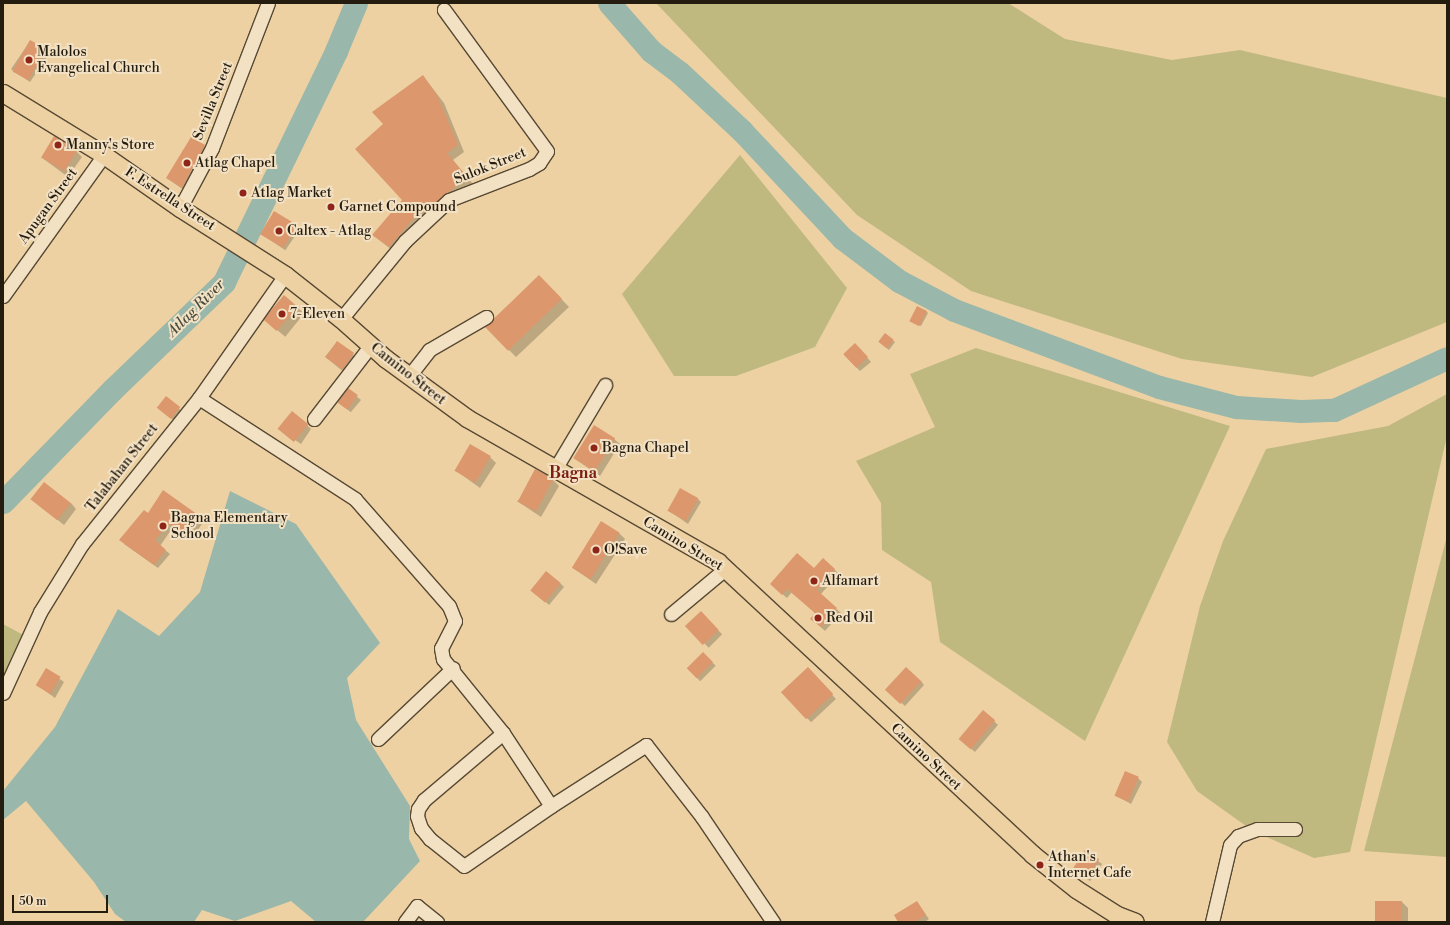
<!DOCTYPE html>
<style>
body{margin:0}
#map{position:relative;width:1450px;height:925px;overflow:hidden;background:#edd1a2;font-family:"Libre Bodoni",serif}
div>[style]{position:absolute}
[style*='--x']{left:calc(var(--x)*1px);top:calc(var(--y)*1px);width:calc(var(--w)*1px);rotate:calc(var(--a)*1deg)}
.green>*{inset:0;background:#bfb980}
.water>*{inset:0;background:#99b7aa}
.shadow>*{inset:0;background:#0003;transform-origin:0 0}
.river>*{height:23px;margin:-11.5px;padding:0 11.5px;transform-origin:11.5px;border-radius:11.5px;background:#99b7aa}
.building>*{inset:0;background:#dc976d;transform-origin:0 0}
.roads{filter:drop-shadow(1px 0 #574934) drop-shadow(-1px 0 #574934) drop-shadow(0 1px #574934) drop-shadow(0 -1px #574934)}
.minor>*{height:13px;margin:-6.5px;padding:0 6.5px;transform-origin:6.5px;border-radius:6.5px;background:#f3e1c3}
.major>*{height:17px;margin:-8.5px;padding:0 8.5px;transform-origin:8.5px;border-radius:8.5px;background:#edd1a2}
.dots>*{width:11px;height:11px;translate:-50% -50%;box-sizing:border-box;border:2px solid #f3e1c3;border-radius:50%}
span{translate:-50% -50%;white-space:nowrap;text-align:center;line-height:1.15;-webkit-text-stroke:4px #f3e1c3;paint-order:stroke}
.poi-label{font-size:14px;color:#251c10}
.left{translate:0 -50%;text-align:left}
.street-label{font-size:14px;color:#251c10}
.water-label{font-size:15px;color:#484a3e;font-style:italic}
.quarter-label{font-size:16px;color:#7a1f14;font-weight:700}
.frame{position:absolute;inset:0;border:4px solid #251c10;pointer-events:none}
.scale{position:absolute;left:12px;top:895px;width:96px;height:18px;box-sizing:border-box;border:2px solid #251c10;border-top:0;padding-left:5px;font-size:12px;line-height:14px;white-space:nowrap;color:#251c10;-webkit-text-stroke:3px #f3e1c3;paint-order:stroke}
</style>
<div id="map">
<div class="green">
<div style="clip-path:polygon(656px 3px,1008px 3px,1065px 39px,1172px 60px,1240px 50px,1447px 98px,1447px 322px,1312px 377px,1182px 359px,971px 291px,857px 215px)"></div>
<div style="clip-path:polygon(740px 155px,847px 288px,815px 347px,736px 376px,674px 376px,622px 294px)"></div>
<div style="clip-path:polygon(976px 348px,1230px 426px,1085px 741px,940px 642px,931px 582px,882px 550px,881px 503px,856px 461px,935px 427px,910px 374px)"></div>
<div style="clip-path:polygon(1447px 394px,1447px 436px,1350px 852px,1314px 858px,1253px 831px,1197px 791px,1167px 742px,1200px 606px,1223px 541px,1266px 449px,1388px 426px)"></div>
<div style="clip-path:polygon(1447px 536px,1447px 857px,1364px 851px)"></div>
<div style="clip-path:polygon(3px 624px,27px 637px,3px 680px)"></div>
</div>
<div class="water">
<div style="clip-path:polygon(230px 491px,296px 524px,380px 643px,347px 678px,356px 720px,410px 806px,409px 839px,420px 861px,363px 922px,316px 922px,291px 901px,235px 921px,202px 910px,194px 922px,126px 922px,115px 914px,94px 882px,26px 801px,3px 820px,3px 791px,55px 727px,118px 609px,159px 636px,200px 592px)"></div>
</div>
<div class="shadow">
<div style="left:30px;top:41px;width:23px;height:34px;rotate:34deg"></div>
<div style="clip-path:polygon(423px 76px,444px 103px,464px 152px,453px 160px,473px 184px,397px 254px,373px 235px,404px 200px,384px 124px)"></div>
<div style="clip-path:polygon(204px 146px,210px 151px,188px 193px,167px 178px)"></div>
<div style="clip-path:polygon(76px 151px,82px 157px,68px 177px,41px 157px)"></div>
<div style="left:275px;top:212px;width:30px;height:26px;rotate:34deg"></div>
<div style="clip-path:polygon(547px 284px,569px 307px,516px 357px,508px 349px)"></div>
<div style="left:284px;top:297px;width:26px;height:30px;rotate:39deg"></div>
<div style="clip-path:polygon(926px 311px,928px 313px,921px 326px,911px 321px)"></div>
<div style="clip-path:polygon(885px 334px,895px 342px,889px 350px,881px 343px)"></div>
<div style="left:337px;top:342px;width:26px;height:19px;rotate:39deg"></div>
<div style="clip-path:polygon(859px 348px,871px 362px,860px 371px,844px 355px)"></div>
<div style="left:348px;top:389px;width:17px;height:16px;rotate:40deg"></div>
<div style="clip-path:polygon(166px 398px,183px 412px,176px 422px,162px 411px)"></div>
<div style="clip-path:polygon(307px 425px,311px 429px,301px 444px,280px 430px)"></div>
<div style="clip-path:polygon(614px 439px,620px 444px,600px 476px,575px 459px)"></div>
<div style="clip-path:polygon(490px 457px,496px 463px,480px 488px,455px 470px)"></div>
<div style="clip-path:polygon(553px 480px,559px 486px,541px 517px,517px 501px)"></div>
<div style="clip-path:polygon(697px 498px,701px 502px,688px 524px,668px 510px)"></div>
<div style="clip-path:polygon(31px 499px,71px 503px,76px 509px,64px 525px)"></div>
<div style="clip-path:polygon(148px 514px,200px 517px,204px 521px,191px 540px,173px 527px,160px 546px,170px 554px,158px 568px,124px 544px)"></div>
<div style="clip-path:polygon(619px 533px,625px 539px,596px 584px,573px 568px)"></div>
<div style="clip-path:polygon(814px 569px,834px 569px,839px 574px,820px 595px,841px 613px,825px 631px,816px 623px,816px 614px,792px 592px,787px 598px,775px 588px)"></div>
<div style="clip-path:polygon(560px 583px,564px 587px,549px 605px,535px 593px)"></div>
<div style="left:701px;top:613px;width:30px;height:19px;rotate:45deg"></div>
<div style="left:703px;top:653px;width:18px;height:22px;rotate:45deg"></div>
<div style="clip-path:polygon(46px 669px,64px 682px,55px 698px,37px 685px)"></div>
<div style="left:808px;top:669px;width:41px;height:34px;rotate:47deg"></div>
<div style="clip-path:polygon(921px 681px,924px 685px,905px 706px,890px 693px)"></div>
<div style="clip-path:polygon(994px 721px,998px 725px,975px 752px,964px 743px)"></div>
<div style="clip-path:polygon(1138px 778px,1142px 782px,1131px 804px,1115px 795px)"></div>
<div style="left:1085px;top:852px;width:21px;height:21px;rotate:35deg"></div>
<div style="clip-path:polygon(917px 902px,929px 919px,925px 922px,899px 922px)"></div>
<div style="clip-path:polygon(1402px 902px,1408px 908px,1408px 922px,1375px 922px)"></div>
</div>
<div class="river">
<div style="--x:609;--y:3;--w:64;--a:48.8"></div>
<div style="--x:651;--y:51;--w:35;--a:37"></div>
<div style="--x:679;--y:72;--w:86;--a:43.1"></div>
<div style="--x:742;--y:131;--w:146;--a:46.9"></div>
<div style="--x:842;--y:238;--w:71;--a:37"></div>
<div style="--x:899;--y:281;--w:62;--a:27.8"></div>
<div style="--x:954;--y:310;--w:219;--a:20.6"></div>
<div style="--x:1159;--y:387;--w:80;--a:14.6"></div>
<div style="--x:1236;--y:407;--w:65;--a:3.5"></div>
<div style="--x:1301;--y:411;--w:33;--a:-2"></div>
<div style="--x:1334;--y:410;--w:124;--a:-24.7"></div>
<div style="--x:3;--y:502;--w:158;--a:-45.8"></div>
<div style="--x:113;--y:389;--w:154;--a:-43.9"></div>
<div style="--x:224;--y:282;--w:257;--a:-64.1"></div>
<div style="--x:336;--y:51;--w:52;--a:-67.4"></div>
</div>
<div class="building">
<div style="left:30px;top:40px;width:18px;height:36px;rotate:29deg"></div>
<div style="clip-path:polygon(423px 75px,437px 95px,458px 145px,447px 153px,467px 177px,424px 213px,421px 210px,389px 247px,372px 235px,402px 200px,355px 149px,383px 124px,372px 112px)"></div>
<div style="left:54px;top:136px;width:27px;height:25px;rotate:31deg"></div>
<div style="clip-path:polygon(191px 137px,205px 145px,182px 188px,166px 178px)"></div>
<div style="left:274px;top:211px;width:27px;height:27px;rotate:31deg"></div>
<div style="left:539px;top:275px;width:33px;height:75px;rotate:46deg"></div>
<div style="left:284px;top:295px;width:18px;height:32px;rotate:41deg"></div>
<div style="left:917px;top:306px;width:11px;height:17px;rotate:27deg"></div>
<div style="left:885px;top:333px;width:11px;height:11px;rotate:38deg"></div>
<div style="left:337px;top:341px;width:21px;height:20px;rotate:35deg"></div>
<div style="left:855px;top:343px;width:19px;height:16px;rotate:47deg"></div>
<div style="left:348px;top:388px;width:12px;height:18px;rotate:35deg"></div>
<div style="left:166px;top:396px;width:18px;height:15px;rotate:38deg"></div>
<div style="left:292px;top:411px;width:21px;height:23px;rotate:39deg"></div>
<div style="left:594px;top:425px;width:25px;height:39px;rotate:32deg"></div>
<div style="left:470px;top:444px;width:24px;height:31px;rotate:30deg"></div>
<div style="left:535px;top:469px;width:21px;height:37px;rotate:28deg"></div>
<div style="left:44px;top:482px;width:34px;height:22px;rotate:38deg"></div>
<div style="left:680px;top:488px;width:21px;height:26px;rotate:29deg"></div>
<div style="clip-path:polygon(163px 490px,201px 517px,187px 537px,169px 524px,155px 540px,166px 550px,154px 565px,119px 540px,144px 510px,148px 513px)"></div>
<div style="left:601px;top:521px;width:22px;height:55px;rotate:32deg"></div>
<div style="clip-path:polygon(797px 553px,814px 568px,823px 558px,835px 569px,817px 590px,837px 608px,821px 627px,810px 619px,815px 613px,787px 589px,782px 595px,770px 584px)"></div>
<div style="left:546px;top:571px;width:19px;height:25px;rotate:39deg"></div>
<div style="left:701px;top:611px;width:26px;height:22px;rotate:47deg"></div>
<div style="left:703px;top:652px;width:14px;height:23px;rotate:45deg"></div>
<div style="left:808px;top:667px;width:37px;height:37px;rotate:47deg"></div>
<div style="left:906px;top:667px;width:21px;height:31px;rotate:43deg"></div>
<div style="left:46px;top:668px;width:17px;height:20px;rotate:31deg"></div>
<div style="left:983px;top:710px;width:16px;height:38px;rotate:40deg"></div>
<div style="left:1125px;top:771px;width:15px;height:27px;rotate:23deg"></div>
<div style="left:1085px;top:850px;width:17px;height:23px;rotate:33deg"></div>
<div style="clip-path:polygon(917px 901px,926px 915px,915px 922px,898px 922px,894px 915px)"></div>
<div style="left:1375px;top:901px;width:27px;height:21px"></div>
</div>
<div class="roads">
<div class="minor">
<div style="--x:180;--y:208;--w:68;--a:-61.9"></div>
<div style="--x:212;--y:148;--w:155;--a:-68.9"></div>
<div style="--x:3;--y:296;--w:173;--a:-54.4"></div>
<div style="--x:341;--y:319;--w:101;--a:-50.6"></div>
<div style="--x:405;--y:241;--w:60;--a:-43"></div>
<div style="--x:449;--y:200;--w:86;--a:-21.2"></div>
<div style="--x:529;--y:169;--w:12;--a:-31"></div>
<div style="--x:539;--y:163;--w:14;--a:-56"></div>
<div style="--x:547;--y:151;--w:175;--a:-126.1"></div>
<div style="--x:409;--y:376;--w:33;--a:-52"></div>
<div style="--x:429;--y:350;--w:66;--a:-30.1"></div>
<div style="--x:199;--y:398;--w:186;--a:32.9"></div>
<div style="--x:355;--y:499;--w:142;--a:48.7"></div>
<div style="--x:449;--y:606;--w:16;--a:68"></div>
<div style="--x:455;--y:621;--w:30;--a:117"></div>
<div style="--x:441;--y:648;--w:11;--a:80"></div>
<div style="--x:443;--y:659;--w:95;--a:51"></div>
<div style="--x:503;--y:733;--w:87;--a:56.7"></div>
<div style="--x:551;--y:806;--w:113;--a:-32.7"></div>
<div style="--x:646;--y:745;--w:91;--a:52.1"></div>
<div style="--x:702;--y:817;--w:127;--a:55.9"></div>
<div style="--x:314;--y:419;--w:93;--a:-52.4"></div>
<div style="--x:555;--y:469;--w:98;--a:-59.2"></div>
<div style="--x:671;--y:614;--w:70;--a:-39.8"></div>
<div style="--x:3;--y:693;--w:89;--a:-65.4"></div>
<div style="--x:40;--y:612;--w:80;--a:-58.3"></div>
<div style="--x:82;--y:544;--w:187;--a:-51.3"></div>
<div style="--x:199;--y:398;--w:150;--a:-55"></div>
<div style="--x:503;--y:733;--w:104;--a:139.7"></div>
<div style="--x:424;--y:800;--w:11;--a:124"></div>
<div style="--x:418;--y:809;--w:7;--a:98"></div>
<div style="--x:417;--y:816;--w:13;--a:72"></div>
<div style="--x:421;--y:828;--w:14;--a:51"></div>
<div style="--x:430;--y:839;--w:43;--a:38.5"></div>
<div style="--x:464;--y:866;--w:106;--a:-34.6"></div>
<div style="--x:378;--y:739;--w:103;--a:-43.4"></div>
<div style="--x:405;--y:922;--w:20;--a:-53"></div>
<div style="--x:417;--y:906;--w:26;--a:39"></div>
<div style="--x:1212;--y:922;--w:79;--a:-76.8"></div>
<div style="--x:1230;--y:845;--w:12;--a:-48"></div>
<div style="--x:1238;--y:836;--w:20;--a:-20"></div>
<div style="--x:1257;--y:829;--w:38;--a:0"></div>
</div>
<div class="major">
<div style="--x:3;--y:93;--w:119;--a:31.5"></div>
<div style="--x:104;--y:155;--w:93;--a:34.9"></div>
<div style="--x:180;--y:208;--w:125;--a:32.5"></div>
<div style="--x:285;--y:275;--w:71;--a:38.2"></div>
<div style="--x:341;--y:319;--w:60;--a:41.6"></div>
<div style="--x:386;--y:359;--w:100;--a:36.1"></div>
<div style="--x:467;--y:418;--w:289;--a:29.8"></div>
<div style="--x:718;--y:562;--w:429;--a:42.9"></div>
<div style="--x:1032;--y:854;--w:56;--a:38.5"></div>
<div style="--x:1076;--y:889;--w:49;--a:32.4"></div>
<div style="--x:1117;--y:915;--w:19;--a:21"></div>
</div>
</div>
<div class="dots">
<div style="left:29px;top:60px;background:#8f2418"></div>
<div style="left:58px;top:145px;background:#8f2418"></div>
<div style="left:187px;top:163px;background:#8f2418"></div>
<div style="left:243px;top:193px;background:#8f2418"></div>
<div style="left:331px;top:207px;background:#8f2418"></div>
<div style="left:279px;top:231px;background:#8f2418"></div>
<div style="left:282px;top:314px;background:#8f2418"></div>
<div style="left:594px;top:448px;background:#8f2418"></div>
<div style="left:163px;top:526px;background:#8f2418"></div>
<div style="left:596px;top:550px;background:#8f2418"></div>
<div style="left:814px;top:581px;background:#8f2418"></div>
<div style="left:818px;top:618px;background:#8f2418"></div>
<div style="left:1040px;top:865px;background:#8f2418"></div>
</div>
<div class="poi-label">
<span class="left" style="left:37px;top:60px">Malolos<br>Evangelical Church</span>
<span class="left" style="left:66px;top:145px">Manny's Store</span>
<span class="left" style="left:195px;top:163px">Atlag Chapel</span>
<span class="left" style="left:251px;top:193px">Atlag Market</span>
<span class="left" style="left:339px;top:207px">Garnet Compound</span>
<span class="left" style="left:287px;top:231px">Caltex - Atlag</span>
<span class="left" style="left:290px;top:314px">7-Eleven</span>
<span class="left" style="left:602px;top:448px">Bagna Chapel</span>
<span class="left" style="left:171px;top:526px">Bagna Elementary<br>School</span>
<span class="left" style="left:604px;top:550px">O!Save</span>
<span class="left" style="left:822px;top:581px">Alfamart</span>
<span class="left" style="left:826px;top:618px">Red Oil</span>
<span class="left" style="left:1048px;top:865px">Athan's<br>Internet Cafe</span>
</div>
<div class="street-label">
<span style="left:213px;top:101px;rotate:-68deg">Sevilla Street</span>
<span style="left:490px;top:166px;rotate:-22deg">Sulok Street</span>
<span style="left:170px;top:199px;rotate:33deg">F. Estrella Street</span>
<span style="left:48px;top:206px;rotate:-54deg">Apugan Street</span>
<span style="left:408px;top:374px;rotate:38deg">Camino Street</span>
<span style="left:122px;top:468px;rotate:-52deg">Talabahan Street</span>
<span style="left:683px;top:544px;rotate:31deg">Camino Street</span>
<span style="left:926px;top:757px;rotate:43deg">Camino Street</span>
</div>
<div class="water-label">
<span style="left:196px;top:308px;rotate:-45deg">Atlag River</span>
</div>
<div class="quarter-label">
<span style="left:573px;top:473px">Bagna</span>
</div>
<div class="frame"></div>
<div class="scale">50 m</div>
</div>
